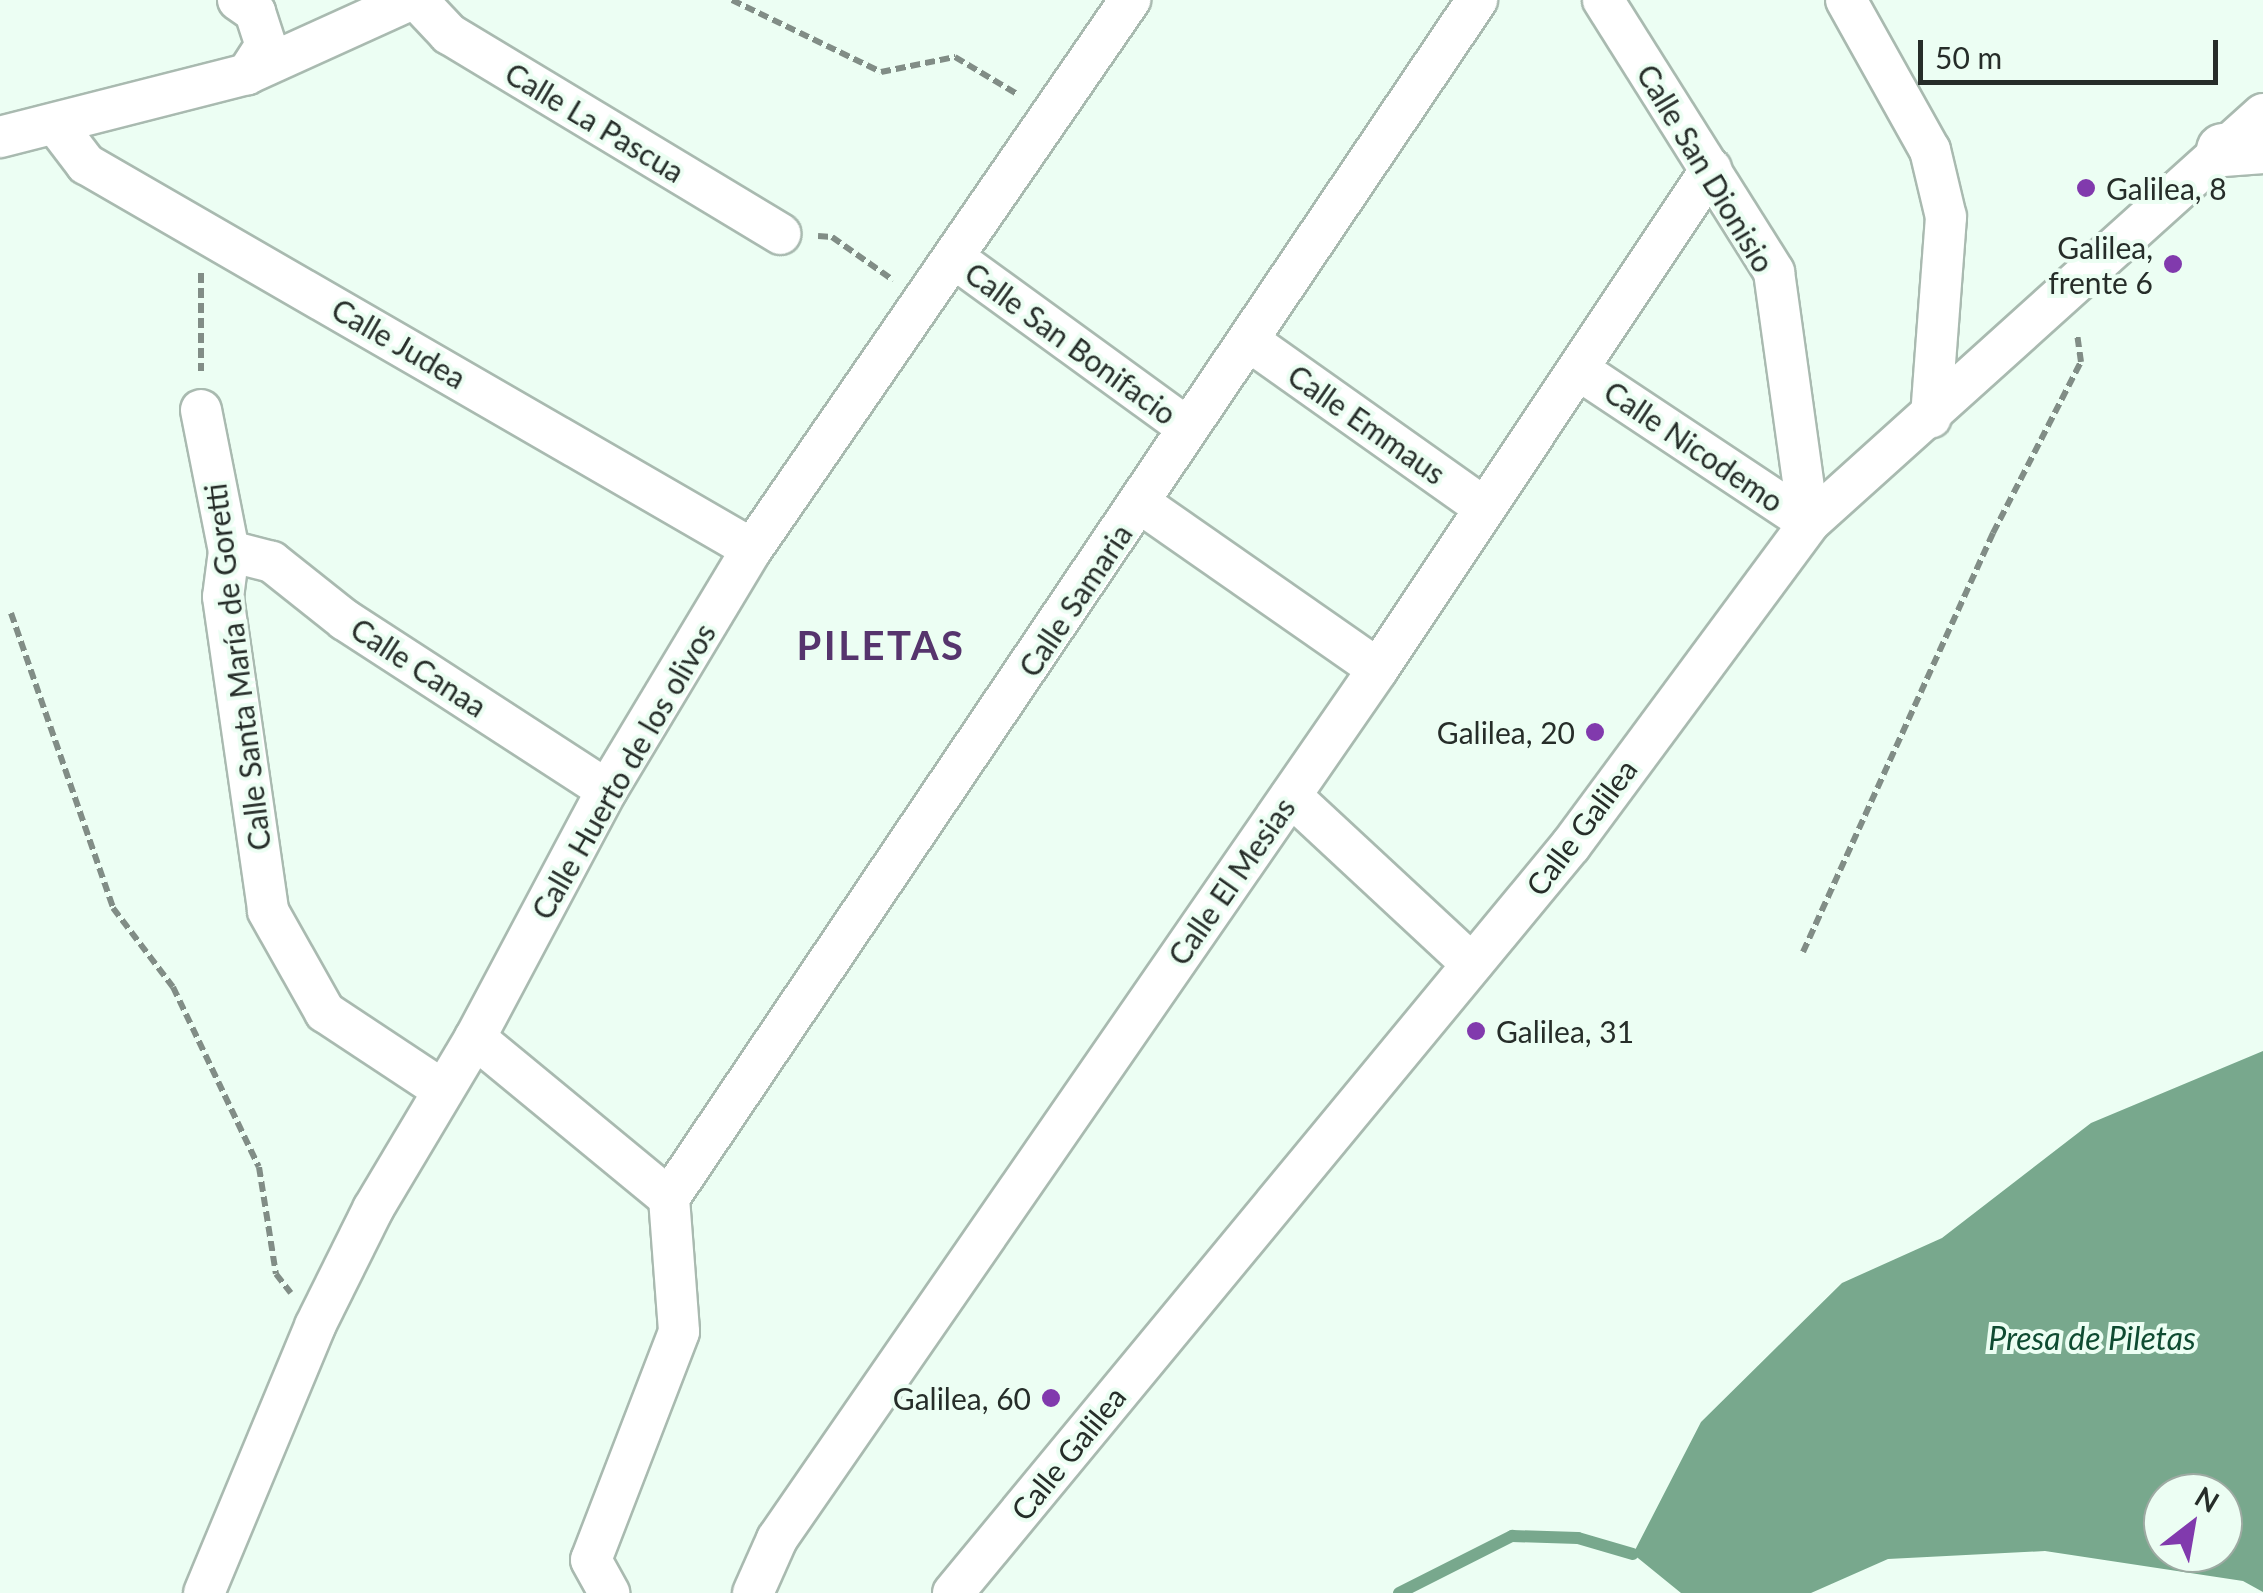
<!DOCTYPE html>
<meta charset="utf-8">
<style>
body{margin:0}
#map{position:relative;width:2263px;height:1593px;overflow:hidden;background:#ecfef3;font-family:Lato,sans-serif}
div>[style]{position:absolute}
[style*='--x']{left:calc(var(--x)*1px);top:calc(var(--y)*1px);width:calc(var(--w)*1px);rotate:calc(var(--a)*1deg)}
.water>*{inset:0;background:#78a88d}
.stream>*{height:12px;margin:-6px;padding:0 6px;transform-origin:6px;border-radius:6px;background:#78a88d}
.path>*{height:6px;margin-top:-3px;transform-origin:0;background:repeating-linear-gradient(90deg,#818d86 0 10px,transparent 0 15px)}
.roads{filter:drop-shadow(2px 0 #a9bab0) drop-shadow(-2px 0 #a9bab0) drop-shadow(0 2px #a9bab0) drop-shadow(0 -2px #a9bab0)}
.minor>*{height:40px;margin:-20px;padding:0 20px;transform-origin:20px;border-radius:20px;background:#fff}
.tertiary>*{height:52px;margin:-26px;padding:0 26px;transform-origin:26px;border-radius:26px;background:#fff}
.dots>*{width:28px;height:28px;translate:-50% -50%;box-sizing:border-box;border:5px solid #ecfef3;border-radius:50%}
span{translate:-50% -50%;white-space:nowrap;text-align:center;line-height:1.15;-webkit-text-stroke:8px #ecfef3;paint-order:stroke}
.street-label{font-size:30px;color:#262d29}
.poi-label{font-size:30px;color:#262d29}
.left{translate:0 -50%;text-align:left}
.right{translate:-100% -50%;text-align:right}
.water-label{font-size:32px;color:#0e4b31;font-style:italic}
.district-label{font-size:40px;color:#56346d;font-weight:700;letter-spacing:2.5px}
.north{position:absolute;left:2143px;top:1473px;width:100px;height:100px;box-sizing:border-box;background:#ecfef3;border:2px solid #9daaa2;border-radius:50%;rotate:31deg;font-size:28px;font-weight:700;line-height:40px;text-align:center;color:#262d29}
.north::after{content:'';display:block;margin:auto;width:35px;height:45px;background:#813aad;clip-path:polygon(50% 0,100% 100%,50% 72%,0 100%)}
.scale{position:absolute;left:1918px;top:40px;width:300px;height:45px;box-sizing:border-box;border:5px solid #262d29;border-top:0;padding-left:12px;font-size:30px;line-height:35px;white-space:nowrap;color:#262d29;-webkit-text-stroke:8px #ecfef3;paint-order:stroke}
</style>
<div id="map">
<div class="water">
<div style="clip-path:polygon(evenodd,2263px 1051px,2263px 1592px,2243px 1581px,2045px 1551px,1888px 1559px,1811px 1593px,1681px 1593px,1633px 1554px,1701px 1422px,1842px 1283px,1942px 1238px,2091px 1123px,2263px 1051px,2163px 1493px,2223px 1493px,2223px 1553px,2163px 1553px,2163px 1493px)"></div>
</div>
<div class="stream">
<div style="--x:1399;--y:1593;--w:127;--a:-26.8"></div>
<div style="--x:1512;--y:1536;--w:66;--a:1.7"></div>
<div style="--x:1578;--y:1538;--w:57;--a:16.2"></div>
</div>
<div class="path">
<div style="--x:732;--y:0;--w:165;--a:25.8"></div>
<div style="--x:881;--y:72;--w:76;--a:-11.5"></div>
<div style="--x:955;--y:57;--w:72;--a:30.8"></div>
<div style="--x:818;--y:236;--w:14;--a:4"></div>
<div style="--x:832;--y:237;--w:75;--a:35.2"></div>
<div style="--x:201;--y:273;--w:98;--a:90"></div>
<div style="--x:11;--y:613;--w:312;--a:70.9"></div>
<div style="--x:113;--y:908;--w:99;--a:52.8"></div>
<div style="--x:173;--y:987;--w:199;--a:64.5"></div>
<div style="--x:259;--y:1167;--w:108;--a:81"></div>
<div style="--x:276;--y:1274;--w:24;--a:52"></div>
<div style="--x:1803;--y:952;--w:460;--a:-65.6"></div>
<div style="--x:1993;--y:533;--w:192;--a:-62.8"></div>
<div style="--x:2081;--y:362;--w:28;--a:-98"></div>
</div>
<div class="roads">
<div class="minor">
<div style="--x:238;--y:0;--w:21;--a:35"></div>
<div style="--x:255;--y:12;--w:35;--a:72"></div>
<div style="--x:266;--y:45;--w:35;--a:123"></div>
<div style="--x:417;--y:0;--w:47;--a:46.7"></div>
<div style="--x:449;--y:34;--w:387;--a:31.1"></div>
<div style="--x:1603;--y:0;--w:321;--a:57.8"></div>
<div style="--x:1774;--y:272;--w:253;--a:82.1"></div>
<div style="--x:1846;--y:0;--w:172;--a:60.8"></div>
<div style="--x:1930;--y:150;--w:69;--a:76.6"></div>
<div style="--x:1946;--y:217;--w:201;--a:94.3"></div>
<div style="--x:57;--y:126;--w:48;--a:52.7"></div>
<div style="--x:86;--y:164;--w:769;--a:30.03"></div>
<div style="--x:0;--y:137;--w:255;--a:-14.3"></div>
<div style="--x:247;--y:74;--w:179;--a:-24.4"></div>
<div style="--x:954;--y:258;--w:289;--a:36"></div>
<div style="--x:1249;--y:341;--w:289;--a:35.3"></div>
<div style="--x:1579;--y:370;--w:276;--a:33.6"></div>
<div style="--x:201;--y:410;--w:144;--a:78.8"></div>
<div style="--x:229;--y:551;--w:46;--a:97.4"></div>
<div style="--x:223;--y:597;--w:317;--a:81.8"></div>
<div style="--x:268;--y:911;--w:116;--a:60.6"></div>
<div style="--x:325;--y:1012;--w:141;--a:33.5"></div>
<div style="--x:1140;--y:503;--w:290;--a:34.9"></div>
<div style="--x:229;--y:551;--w:44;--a:14.3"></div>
<div style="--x:272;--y:562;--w:93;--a:38.5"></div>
<div style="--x:345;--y:620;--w:312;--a:33"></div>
<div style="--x:1291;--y:796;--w:247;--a:42.9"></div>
<div style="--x:475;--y:1038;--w:251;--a:39.5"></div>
<div style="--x:669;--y:1198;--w:134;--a:85.7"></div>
<div style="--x:679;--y:1332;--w:244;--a:111.1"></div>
<div style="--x:591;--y:1560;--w:38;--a:61"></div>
<div style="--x:669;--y:1198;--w:1445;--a:-56"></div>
<div style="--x:204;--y:1593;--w:289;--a:-67.4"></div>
<div style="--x:315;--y:1326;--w:131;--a:-63.6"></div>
<div style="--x:373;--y:1209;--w:199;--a:-59.2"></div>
<div style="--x:475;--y:1038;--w:281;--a:-62"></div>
<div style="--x:607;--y:790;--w:281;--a:-59"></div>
<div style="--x:752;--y:549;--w:667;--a:-55.45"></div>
<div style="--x:753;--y:1593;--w:59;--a:-66"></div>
<div style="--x:777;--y:1539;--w:1057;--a:-55.36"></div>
<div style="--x:1378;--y:669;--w:601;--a:-56.34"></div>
<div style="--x:953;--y:1593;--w:970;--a:-50.44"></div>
<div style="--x:1571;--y:845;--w:400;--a:-53.5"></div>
<div style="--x:1809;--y:523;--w:611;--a:-42.02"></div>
</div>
<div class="tertiary">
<div style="--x:2223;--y:150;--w:40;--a:-4.3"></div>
</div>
</div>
<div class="dots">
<div style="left:2086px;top:188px;background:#813aad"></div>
<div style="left:2173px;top:264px;background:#813aad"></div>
<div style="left:1595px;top:732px;background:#813aad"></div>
<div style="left:1476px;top:1031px;background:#813aad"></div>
<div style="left:1051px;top:1398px;background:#813aad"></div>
</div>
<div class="street-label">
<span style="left:595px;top:122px;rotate:31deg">Calle La Pascua</span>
<span style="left:1706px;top:168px;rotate:59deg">Calle San Dionisio</span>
<span style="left:399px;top:343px;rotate:30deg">Calle Judea</span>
<span style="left:1071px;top:343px;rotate:36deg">Calle San Bonifacio</span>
<span style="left:1367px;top:424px;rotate:35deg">Calle Emmaus</span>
<span style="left:1694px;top:446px;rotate:34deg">Calle Nicodemo</span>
<span style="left:1075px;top:600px;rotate:-56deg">Calle Samaria</span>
<span style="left:237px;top:667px;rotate:-97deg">Calle Santa María de Goretti</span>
<span style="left:419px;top:667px;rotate:33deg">Calle Canaa</span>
<span style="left:623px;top:771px;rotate:-60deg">Calle Huerto de los olivos</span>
<span style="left:1581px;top:827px;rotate:-53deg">Calle Galilea</span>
<span style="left:1231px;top:881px;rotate:-55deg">Calle El Mesias</span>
<span style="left:1068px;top:1453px;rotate:-51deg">Calle Galilea</span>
</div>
<div class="poi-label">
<span class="left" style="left:2106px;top:188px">Galilea, 8</span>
<span class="right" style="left:2153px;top:264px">Galilea,<br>frente 6</span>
<span class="right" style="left:1575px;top:732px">Galilea, 20</span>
<span class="left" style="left:1496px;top:1031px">Galilea, 31</span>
<span class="right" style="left:1031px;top:1398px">Galilea, 60</span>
</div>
<div class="water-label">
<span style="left:2092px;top:1338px">Presa de Piletas</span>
</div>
<div class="district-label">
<span style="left:881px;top:645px">PILETAS</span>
</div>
<div class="north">N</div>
<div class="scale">50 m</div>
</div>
